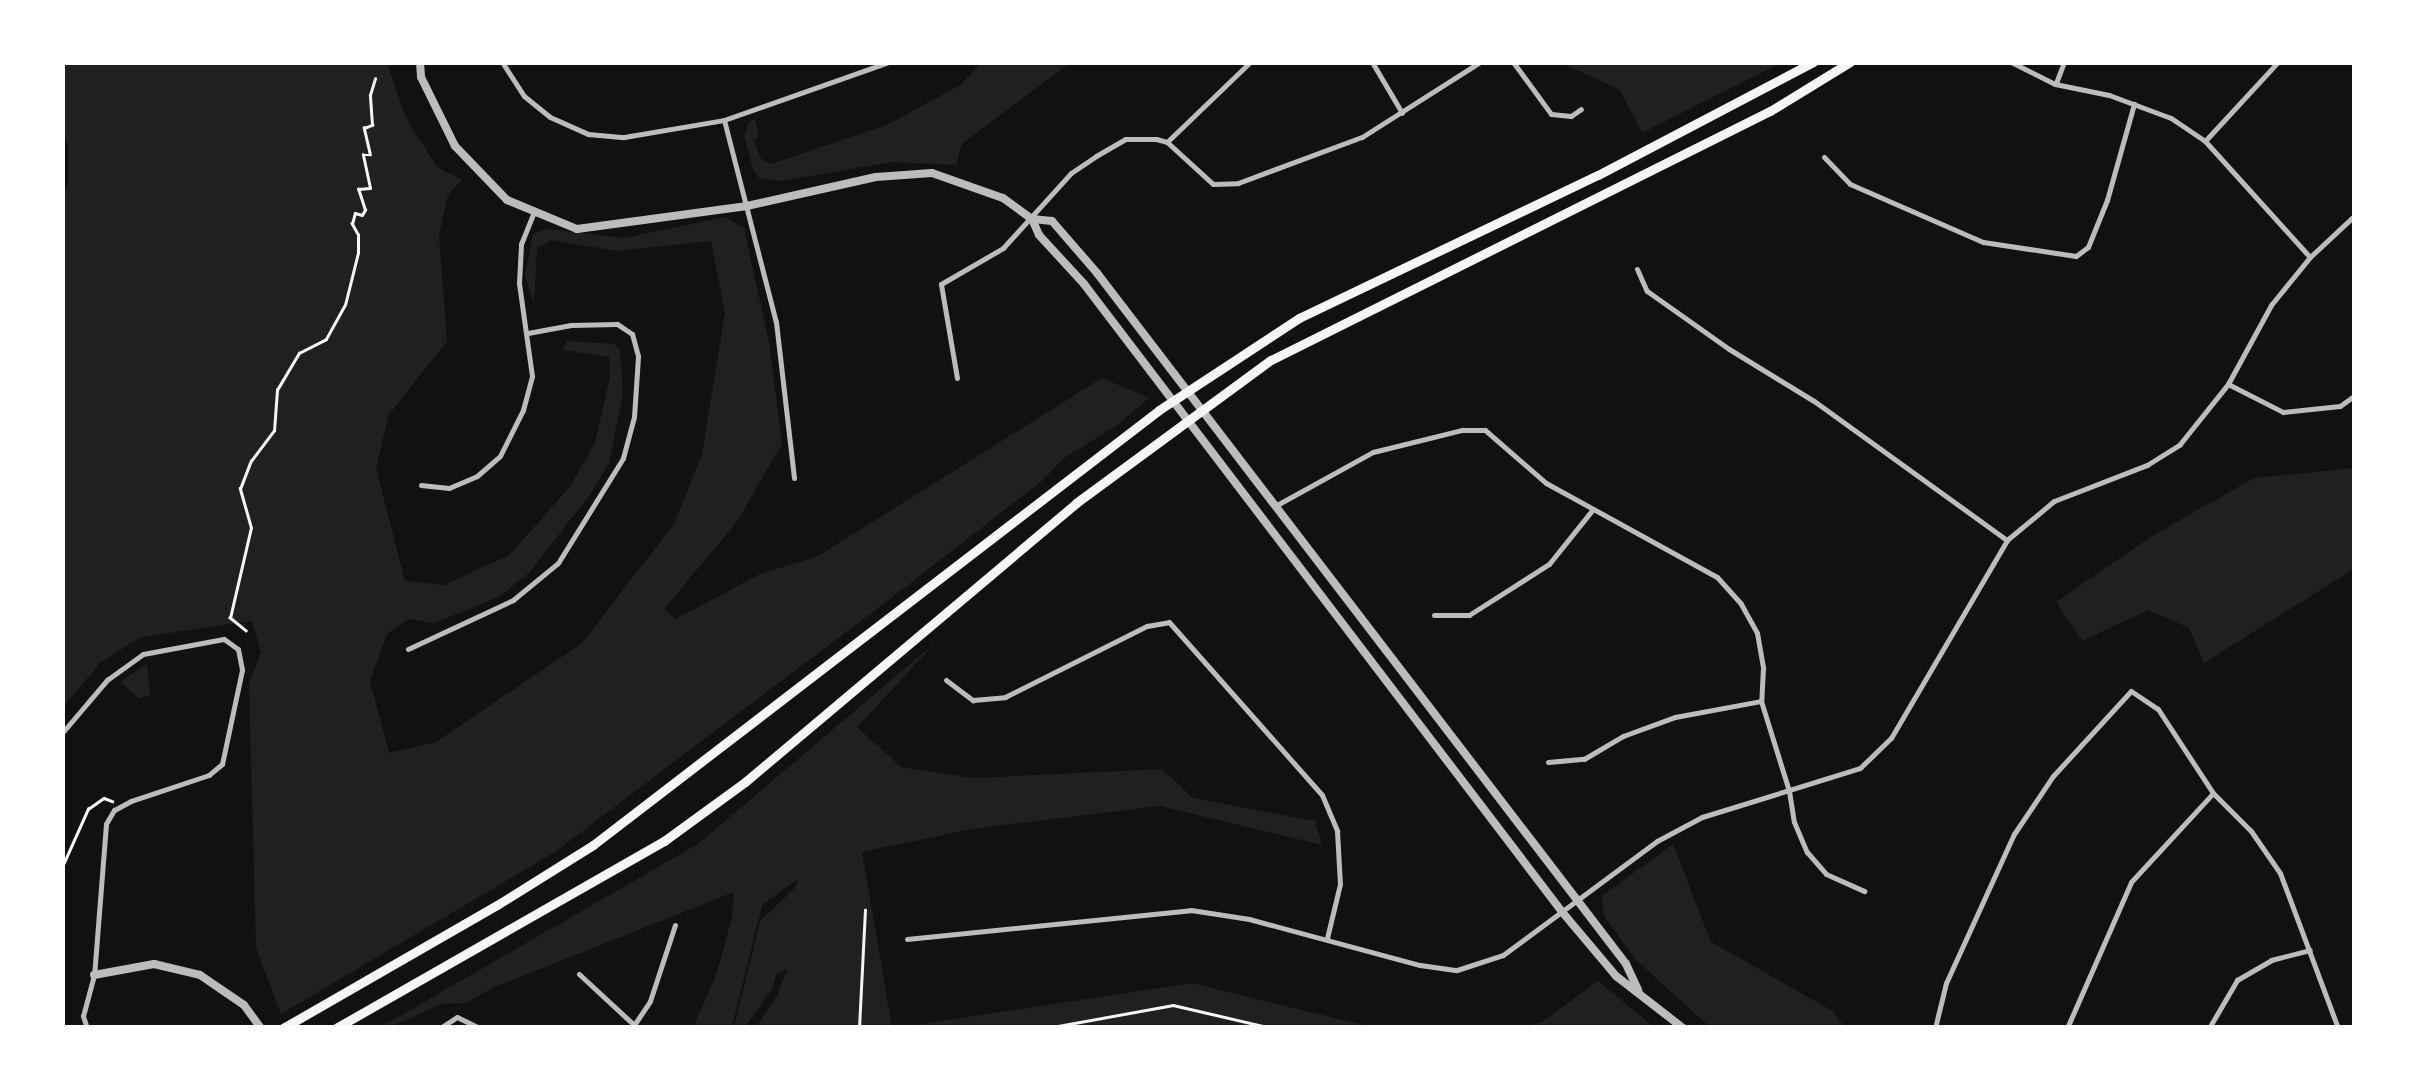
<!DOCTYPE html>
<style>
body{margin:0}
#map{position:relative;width:2417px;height:1090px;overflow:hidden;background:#111;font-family:"IBM Plex Sans",sans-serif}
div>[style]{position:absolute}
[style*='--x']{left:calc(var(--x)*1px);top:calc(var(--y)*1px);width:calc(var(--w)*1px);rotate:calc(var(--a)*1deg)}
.green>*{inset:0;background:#202020}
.path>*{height:2.5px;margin:-1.25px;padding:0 1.25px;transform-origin:1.25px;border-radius:1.25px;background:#f5f5f5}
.minor>*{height:5px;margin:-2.5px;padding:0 2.5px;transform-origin:2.5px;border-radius:2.5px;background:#bcbcbc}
.tertiary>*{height:8px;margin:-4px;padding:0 4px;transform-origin:4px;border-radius:4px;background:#bcbcbc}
.primary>*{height:9px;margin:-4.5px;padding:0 4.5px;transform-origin:4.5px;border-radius:4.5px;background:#f5f5f5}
span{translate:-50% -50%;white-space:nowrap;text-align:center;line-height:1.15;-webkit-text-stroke:9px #fff;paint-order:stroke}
.frame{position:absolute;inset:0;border:65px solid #fff;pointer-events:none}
</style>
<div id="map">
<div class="green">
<div style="clip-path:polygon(63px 63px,387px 63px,406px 118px,437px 167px,462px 180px,448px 195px,439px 235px,447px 341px,388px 416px,376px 468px,405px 581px,444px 585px,509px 555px,569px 488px,595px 443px,610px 376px,609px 357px,563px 350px,567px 341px,614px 344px,620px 350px,623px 394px,609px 463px,591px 493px,529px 573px,501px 595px,475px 607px,434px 623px,409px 619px,387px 634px,370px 681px,389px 753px,436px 742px,582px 643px,674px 524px,702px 454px,725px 313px,711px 241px,617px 251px,550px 240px,537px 249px,534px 303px,525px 276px,533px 234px,546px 229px,624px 238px,725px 217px,744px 228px,769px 342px,782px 444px,736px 523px,664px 609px,676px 619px,760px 574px,818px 556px,1102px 378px,1149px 398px,1116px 426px,1064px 458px,1043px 480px,899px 592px,555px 852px,281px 1014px,256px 948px,249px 683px,261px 652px,252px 621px,141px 637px,101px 662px,63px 707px,62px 191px,68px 187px,68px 146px,63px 128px)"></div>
<div style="clip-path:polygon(981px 63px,1070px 63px,962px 144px,956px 165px,892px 162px,781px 181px,759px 178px,753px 169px,744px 136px,749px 122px,755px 119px,759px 136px,754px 141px,761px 159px,771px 164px,889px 124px,960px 85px)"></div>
<div style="clip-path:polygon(1562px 63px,1781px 63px,1642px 133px,1620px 90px)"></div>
<div style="clip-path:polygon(2354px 468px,2354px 569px,2204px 663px,2189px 628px,2148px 610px,2082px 641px,2056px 602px,2152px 536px,2254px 478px)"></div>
<div style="clip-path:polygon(936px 642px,857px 727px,901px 767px,974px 778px,1162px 769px,1193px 798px,1315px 821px,1322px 845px,1160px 806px,972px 829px,862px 852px,892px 1027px,756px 1027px,777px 996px,787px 969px,777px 973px,772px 989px,745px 1027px,734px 1027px,760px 921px,795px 888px,799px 878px,762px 905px,732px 1027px,693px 1027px,716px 975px,732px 918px,734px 892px,497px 986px,465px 1003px,441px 1004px,391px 1027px,379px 1028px,698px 844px)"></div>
<div style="clip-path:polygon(147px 664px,150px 696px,139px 698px,120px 682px)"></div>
<div style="clip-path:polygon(1673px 844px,1711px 942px,1831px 1010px,1845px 1027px,1710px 1027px,1635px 959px,1604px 916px,1602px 896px)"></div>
<div style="clip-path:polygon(1598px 981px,1654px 1027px,1519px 1027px,1542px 1022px)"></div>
<div style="clip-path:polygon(1192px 983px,1371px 1027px,895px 1028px)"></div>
</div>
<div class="path">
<div style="--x:246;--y:631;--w:21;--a:-141"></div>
<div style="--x:230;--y:618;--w:92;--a:-76.9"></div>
<div style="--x:251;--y:528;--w:41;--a:-105.8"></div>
<div style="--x:240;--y:489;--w:30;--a:-69"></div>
<div style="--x:251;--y:461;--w:38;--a:-53"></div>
<div style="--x:274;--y:431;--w:41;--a:-85.8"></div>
<div style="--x:277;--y:390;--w:43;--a:-59.3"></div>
<div style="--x:299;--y:353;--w:30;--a:-27"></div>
<div style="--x:326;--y:339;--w:39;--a:-61"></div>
<div style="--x:345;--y:305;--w:54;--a:-76"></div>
<div style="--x:358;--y:253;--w:18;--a:-90"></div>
<div style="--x:358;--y:235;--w:13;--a:-119"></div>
<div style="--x:352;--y:224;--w:11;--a:-75"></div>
<div style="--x:355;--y:213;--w:7;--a:16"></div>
<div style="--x:362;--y:215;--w:6;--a:-59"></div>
<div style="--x:365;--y:210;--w:22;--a:-108"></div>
<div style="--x:358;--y:189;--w:12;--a:-5"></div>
<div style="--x:370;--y:188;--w:34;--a:-102"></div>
<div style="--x:363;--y:155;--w:7;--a:0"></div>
<div style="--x:370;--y:155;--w:28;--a:-103"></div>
<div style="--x:364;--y:128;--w:9;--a:-21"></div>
<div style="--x:372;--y:125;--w:30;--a:-94"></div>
<div style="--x:370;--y:95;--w:17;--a:-73"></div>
<div style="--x:62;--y:867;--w:64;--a:-65.9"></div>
<div style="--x:88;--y:809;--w:19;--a:-35"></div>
<div style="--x:104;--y:798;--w:9;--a:21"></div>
<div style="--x:859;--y:1028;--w:118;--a:-87.1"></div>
<div style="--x:1047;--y:1028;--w:128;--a:-10.3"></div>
<div style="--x:1173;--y:1005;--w:102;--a:13.1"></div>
</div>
<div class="minor">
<div style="--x:502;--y:62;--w:40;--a:57.1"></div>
<div style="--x:524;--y:96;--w:33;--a:39"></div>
<div style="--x:550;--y:117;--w:42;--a:24.1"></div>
<div style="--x:588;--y:134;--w:36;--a:5"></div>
<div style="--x:624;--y:137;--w:101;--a:-9.6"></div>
<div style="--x:724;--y:120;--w:175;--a:-19.4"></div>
<div style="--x:1372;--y:62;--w:59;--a:59.5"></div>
<div style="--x:1513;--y:62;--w:64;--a:53.8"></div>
<div style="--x:1551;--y:114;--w:20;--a:6"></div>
<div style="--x:1571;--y:116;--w:12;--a:-35"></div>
<div style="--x:2011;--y:62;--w:49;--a:26.6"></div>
<div style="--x:2055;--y:84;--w:55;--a:11.5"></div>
<div style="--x:2109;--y:95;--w:66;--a:20.4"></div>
<div style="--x:2171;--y:118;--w:41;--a:34.1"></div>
<div style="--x:2205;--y:141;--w:155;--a:47.9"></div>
<div style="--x:2056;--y:83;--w:22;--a:-69"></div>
<div style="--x:724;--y:120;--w:209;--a:75.6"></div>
<div style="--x:776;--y:322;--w:157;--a:83.4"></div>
<div style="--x:2205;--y:141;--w:108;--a:-47.3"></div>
<div style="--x:1167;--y:142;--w:115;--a:-43.9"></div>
<div style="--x:1824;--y:157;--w:37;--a:46"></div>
<div style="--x:1850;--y:184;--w:145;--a:23.6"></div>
<div style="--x:1983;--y:242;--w:94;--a:8.6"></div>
<div style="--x:2076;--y:256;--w:15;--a:-37"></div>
<div style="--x:2088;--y:247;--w:51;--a:-68"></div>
<div style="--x:2107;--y:200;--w:100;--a:-74.3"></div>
<div style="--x:1637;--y:269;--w:24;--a:66"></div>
<div style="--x:1647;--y:291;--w:100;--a:35.3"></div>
<div style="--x:1729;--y:349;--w:100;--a:31.5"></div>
<div style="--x:1814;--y:401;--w:238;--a:35.8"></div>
<div style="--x:957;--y:378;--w:95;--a:-99.7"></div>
<div style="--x:941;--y:284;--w:72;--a:-30.1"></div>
<div style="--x:1003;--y:248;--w:101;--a:-47.8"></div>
<div style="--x:1071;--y:173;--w:30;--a:-34"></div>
<div style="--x:1096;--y:156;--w:34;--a:-30"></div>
<div style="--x:1125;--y:139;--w:31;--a:0"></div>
<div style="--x:1156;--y:139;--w:11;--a:15"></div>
<div style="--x:1167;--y:142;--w:62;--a:42.4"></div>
<div style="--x:1213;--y:184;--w:25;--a:-2"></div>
<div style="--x:1238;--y:183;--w:132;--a:-20.4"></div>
<div style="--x:1362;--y:137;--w:140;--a:-32.4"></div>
<div style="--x:2228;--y:384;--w:62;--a:27"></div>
<div style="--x:2283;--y:412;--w:57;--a:-6"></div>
<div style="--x:2340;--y:406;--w:17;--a:-36"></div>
<div style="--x:421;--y:485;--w:28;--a:6"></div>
<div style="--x:449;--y:488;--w:30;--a:-23"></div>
<div style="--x:477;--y:476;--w:30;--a:-41"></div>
<div style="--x:500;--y:456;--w:51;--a:-63.4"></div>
<div style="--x:523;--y:410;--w:35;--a:-75"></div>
<div style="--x:532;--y:376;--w:94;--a:-98"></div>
<div style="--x:519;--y:283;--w:39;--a:-87"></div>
<div style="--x:521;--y:244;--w:35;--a:-68"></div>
<div style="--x:1275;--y:506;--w:112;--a:-28.9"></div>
<div style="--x:1373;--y:452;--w:92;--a:-13.9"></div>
<div style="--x:1462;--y:430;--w:23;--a:0"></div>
<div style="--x:1485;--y:430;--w:81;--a:41"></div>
<div style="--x:1546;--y:483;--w:195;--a:28.8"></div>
<div style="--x:1717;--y:577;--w:36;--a:48"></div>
<div style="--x:1741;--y:604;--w:33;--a:61"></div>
<div style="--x:1757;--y:633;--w:36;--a:80"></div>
<div style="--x:1763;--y:668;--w:33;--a:93"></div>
<div style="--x:1761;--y:701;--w:94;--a:72.7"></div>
<div style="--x:1789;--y:791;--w:31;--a:81"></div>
<div style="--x:1794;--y:822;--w:33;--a:67"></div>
<div style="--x:1807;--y:852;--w:29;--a:49"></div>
<div style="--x:1826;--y:874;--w:42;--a:24.1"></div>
<div style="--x:1434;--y:615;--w:35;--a:0"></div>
<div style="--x:1469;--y:615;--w:95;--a:-32.5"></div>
<div style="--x:1549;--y:564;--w:70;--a:-51.3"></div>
<div style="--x:408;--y:649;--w:116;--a:-25"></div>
<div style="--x:513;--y:600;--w:58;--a:-39.4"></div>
<div style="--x:558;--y:563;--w:123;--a:-58.2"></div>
<div style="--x:623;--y:458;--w:42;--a:-75"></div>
<div style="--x:634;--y:417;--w:61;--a:-86.2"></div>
<div style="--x:638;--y:356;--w:23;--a:-105"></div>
<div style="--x:632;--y:334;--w:18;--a:-146"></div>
<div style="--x:617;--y:324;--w:46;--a:178.8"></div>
<div style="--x:571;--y:325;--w:44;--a:169.5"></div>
<div style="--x:946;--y:680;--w:34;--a:37"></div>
<div style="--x:973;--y:700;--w:32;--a:-5"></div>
<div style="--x:1005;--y:697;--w:159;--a:-26.6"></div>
<div style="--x:1147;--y:626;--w:22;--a:-10"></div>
<div style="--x:1169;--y:622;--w:231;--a:48.5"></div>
<div style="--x:1322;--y:795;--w:39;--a:67"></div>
<div style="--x:1337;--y:831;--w:53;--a:86.8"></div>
<div style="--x:1340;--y:884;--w:56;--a:103.5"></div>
<div style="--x:62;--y:733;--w:70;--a:-49.7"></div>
<div style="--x:107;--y:680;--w:44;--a:-35.8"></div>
<div style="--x:143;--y:654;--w:82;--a:-10.5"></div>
<div style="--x:224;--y:639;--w:17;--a:36"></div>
<div style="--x:238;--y:649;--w:21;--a:79"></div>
<div style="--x:242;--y:670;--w:96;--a:102"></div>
<div style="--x:222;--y:764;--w:17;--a:140"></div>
<div style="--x:209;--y:775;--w:82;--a:161.6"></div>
<div style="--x:131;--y:801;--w:19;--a:152"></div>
<div style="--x:114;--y:810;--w:16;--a:120"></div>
<div style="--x:106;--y:824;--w:151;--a:94.5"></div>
<div style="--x:94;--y:975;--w:42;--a:105"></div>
<div style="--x:83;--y:1016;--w:13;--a:72"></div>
<div style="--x:1548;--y:762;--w:36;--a:-5"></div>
<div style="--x:1584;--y:759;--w:45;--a:-30.5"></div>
<div style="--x:1623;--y:736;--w:55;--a:-20.1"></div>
<div style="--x:1675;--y:717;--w:87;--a:-10.5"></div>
<div style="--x:907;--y:939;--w:285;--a:-5.8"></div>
<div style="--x:1191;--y:910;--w:59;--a:8.8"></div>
<div style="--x:1249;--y:919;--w:177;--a:15.1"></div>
<div style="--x:1420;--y:965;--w:37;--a:8"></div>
<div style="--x:1457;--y:970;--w:48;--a:-18.1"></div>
<div style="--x:1503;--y:955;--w:192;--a:-36.5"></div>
<div style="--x:1657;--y:841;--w:51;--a:-28.1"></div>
<div style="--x:1702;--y:817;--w:165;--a:-17.2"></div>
<div style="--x:1860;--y:768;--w:43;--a:-44.1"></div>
<div style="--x:1891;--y:738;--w:229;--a:-59.6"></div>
<div style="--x:2007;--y:540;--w:61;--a:-39.7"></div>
<div style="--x:2054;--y:501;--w:100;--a:-21.2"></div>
<div style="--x:2147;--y:465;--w:39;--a:-32"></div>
<div style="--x:2180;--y:444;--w:77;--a:-51.3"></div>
<div style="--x:2228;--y:384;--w:90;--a:-61.4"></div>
<div style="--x:2271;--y:305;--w:62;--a:-50.9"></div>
<div style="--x:2310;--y:257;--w:60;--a:-43"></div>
<div style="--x:579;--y:974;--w:75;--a:42.8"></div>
<div style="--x:440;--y:1028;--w:20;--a:-33"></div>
<div style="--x:457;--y:1017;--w:25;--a:26"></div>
<div style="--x:632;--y:1028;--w:32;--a:-56"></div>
<div style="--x:650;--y:1001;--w:80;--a:-71.8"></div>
<div style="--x:1935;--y:1028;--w:46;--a:-76.3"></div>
<div style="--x:1946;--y:983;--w:164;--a:-65.5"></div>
<div style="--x:2014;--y:834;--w:70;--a:-56.1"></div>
<div style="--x:2053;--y:776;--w:115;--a:-47.5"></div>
<div style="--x:2131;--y:691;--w:32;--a:34"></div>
<div style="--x:2158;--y:709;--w:100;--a:56.8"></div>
<div style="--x:2213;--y:793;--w:54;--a:45"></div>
<div style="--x:2251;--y:831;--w:51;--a:55.4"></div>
<div style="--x:2280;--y:873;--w:165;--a:69.5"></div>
<div style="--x:2067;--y:1028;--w:159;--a:-66.3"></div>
<div style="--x:2131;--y:882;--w:121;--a:-47.3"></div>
<div style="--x:2209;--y:1028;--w:56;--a:-59.7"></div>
<div style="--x:2237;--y:980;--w:39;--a:-30"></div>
<div style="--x:2271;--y:960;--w:40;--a:-14.4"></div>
</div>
<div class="tertiary">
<div style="--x:420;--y:62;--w:15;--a:86"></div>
<div style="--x:421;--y:77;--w:77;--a:63.8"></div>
<div style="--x:455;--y:146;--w:75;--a:46.1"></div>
<div style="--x:507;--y:200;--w:76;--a:22.5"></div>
<div style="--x:577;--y:229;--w:172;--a:-7.7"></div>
<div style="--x:747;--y:206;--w:132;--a:-12.7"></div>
<div style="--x:876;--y:177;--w:56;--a:-4.1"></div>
<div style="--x:932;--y:173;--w:75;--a:19.4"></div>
<div style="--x:1003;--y:198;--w:36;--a:36"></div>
<div style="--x:1032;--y:219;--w:20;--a:6"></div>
<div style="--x:1052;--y:221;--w:69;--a:49.1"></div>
<div style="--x:1097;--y:273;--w:870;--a:52.56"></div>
<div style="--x:1626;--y:964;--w:29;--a:65"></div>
<div style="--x:1032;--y:219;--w:17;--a:66"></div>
<div style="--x:1039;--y:235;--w:67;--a:47.4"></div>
<div style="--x:1084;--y:284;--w:791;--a:52.71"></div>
<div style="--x:1563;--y:913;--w:82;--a:49.9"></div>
<div style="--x:1616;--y:976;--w:85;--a:37.8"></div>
<div style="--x:94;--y:975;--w:61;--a:-10.4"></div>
<div style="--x:154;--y:964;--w:47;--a:13.4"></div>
<div style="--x:200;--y:975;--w:53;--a:34.3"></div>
<div style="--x:244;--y:1005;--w:29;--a:54"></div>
</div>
<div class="primary">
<div style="--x:283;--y:1028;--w:247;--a:-29.9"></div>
<div style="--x:497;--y:905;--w:113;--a:-32"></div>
<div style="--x:593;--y:845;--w:714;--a:-37.54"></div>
<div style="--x:1159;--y:410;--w:168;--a:-33.3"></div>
<div style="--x:1299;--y:318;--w:331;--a:-25.6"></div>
<div style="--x:1598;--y:175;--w:243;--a:-27.7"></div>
<div style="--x:336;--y:1028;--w:378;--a:-29.7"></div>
<div style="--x:664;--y:841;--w:100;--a:-36.1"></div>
<div style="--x:745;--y:782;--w:433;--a:-40.1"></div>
<div style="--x:1076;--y:503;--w:242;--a:-36.3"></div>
<div style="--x:1271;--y:360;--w:558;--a:-26.52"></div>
<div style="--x:1770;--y:111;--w:94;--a:-31.5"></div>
</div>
<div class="frame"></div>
</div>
